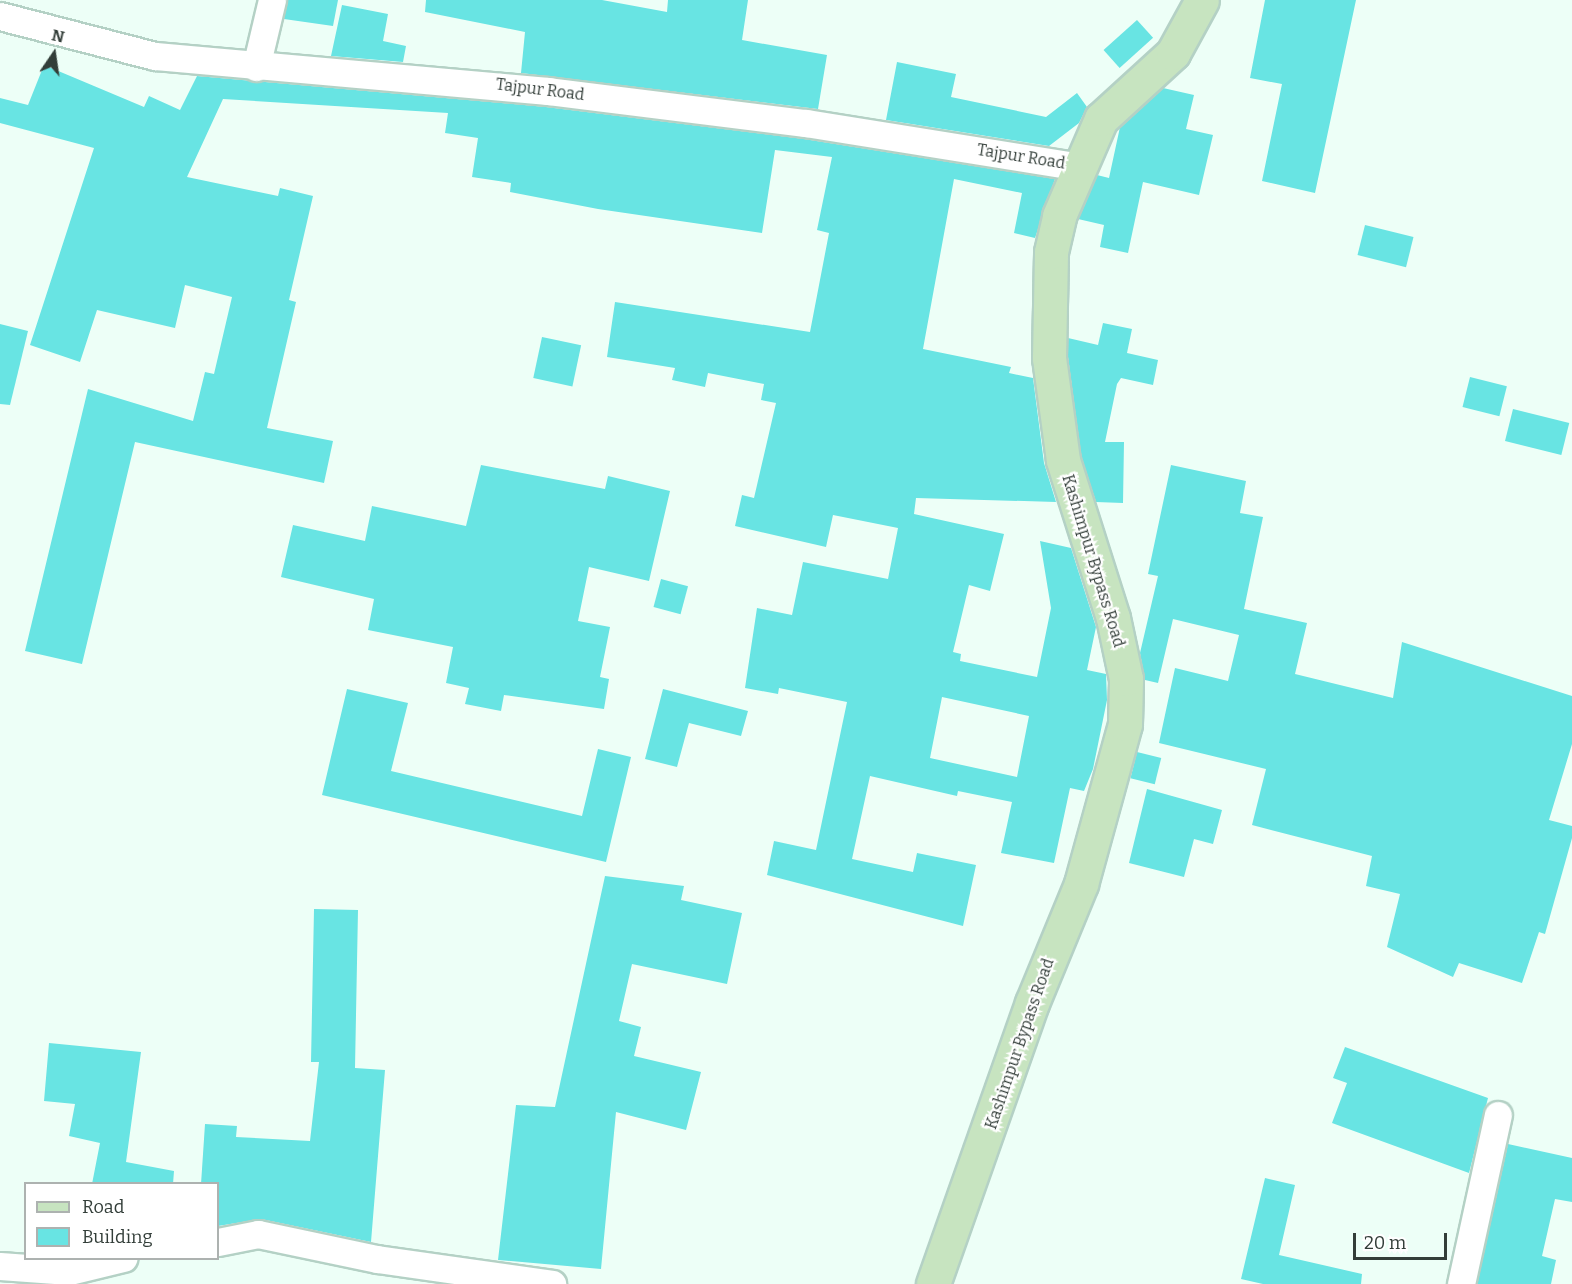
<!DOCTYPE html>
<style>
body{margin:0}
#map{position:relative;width:1572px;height:1284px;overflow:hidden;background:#edfff7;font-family:Bitter,serif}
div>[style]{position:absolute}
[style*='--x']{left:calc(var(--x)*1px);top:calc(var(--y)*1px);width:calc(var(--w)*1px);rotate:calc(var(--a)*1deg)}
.building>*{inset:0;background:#68e4e3;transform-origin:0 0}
.roads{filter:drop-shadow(2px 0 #b4d1c5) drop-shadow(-2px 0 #b4d1c5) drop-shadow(0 2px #b4d1c5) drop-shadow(0 -2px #b4d1c5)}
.minor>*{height:27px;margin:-13.5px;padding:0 13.5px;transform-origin:13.5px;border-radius:13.5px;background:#fff}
.secondary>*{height:33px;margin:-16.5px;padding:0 16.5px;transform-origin:16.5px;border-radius:16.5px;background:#c7e4c0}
span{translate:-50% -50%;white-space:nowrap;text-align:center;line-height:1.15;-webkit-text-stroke:4.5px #fff;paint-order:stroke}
.street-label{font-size:16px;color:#333e39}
.legend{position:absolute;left:24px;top:1182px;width:195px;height:78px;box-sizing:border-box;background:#fff;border:2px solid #adb2b0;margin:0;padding:8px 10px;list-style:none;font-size:18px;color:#333e39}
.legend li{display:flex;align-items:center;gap:12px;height:30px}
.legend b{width:30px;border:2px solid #adb2b0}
.north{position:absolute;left:24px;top:24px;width:60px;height:60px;-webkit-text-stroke:4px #fff;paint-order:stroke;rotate:13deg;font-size:16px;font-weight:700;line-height:24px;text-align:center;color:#333e39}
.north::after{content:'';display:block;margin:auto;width:21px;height:27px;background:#333e39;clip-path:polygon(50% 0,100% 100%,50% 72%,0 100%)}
.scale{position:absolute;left:1353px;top:1233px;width:94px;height:27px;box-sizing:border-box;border:3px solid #333e39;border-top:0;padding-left:8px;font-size:18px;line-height:21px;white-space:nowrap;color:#333e39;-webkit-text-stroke:4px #fff;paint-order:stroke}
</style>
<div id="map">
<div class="building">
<div style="clip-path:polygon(287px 0,338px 0,333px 26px,284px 19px)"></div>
<div style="clip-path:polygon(426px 0,602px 0,667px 12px,668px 0,748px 0,742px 40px,827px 55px,818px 109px,521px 73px,525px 32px,425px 12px)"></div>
<div style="clip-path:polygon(1265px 0,1356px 0,1315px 193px,1262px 181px,1282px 84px,1250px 78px)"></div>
<div style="clip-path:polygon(342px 5px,388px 14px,383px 41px,406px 46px,403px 62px,331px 56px)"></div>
<div style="left:1137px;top:20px;width:24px;height:45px;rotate:48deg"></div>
<div style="clip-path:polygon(897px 62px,956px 74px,951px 97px,1046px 117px,1077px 93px,1087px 107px,1079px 123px,1049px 146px,886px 120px)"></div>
<div style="clip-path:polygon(evenodd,44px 65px,144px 107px,149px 96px,180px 110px,197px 76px,546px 107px,804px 139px,1055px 179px,1035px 238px,1014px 233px,1022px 193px,954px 179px,923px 349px,1011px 367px,1009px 373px,1033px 378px,1044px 463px,1056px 502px,916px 498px,914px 514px,1004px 534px,990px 591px,969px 585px,953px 652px,961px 654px,960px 661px,1037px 677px,1051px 608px,1040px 541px,1071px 548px,1096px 627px,1087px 670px,1106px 674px,1107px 700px,1093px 769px,1084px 791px,1070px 788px,1054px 863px,1001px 853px,1012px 802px,958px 791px,957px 796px,870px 776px,852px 859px,913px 872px,917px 853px,976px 865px,963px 926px,767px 875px,774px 841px,816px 850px,847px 702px,779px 688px,778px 694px,745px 688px,757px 608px,792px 615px,803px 562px,888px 579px,898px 528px,833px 515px,826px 547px,735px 526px,742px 495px,754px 498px,776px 403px,761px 400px,764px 384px,708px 373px,705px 387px,672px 380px,675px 368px,607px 357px,615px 302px,810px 332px,829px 233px,817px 230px,832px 157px,775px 150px,762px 233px,598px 209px,510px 192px,511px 183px,472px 177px,478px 138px,445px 133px,448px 113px,223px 99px,187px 177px,278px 196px,280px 188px,313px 196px,289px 300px,296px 302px,267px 428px,333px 441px,324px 483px,135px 442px,82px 664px,25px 651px,88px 389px,193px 421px,205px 372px,214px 374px,232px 297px,185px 285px,175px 328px,97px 310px,80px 362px,30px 345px,94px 148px,0 123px,0 98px,28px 105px,44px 65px,942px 697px,1029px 716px,1017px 777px,930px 758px,942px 697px)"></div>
<div style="clip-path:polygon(1163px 88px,1194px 95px,1186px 129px,1213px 135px,1199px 195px,1143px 182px,1128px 253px,1100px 247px,1104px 225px,1078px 219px,1097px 175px,1109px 178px,1120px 127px)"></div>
<div style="left:1365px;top:225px;width:50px;height:31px;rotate:14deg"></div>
<div style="clip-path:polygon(1103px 323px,1132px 329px,1127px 353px,1158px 360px,1153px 385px,1121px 378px,1117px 384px,1105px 442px,1124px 442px,1123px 503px,1096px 502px,1081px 456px,1068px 357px,1068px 338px,1098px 345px)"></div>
<div style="clip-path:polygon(0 324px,28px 331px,10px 405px,0 404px)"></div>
<div style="left:542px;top:337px;width:40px;height:42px;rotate:12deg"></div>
<div style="left:1470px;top:377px;width:38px;height:31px;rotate:14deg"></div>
<div style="left:1513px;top:409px;width:58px;height:33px;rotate:14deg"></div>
<div style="clip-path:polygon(481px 465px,605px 489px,608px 476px,670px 491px,649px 581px,589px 567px,578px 621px,610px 627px,600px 677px,609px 679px,604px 709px,504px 695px,501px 711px,465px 704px,469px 688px,446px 683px,453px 647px,368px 630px,374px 599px,281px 577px,293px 525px,365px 541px,372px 506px,466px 526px)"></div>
<div style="clip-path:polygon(1171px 465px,1246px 481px,1240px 513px,1263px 517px,1244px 609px,1307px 623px,1295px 674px,1393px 698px,1402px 642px,1572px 696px,1572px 744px,1549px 820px,1572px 826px,1572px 838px,1545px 934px,1539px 932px,1522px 983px,1459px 963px,1453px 977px,1387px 947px,1400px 894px,1366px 886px,1372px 856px,1252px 825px,1266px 769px,1159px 743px,1175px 668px,1228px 681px,1239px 635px,1173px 619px,1158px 683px,1145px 680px,1140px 653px,1158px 576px,1148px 574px)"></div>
<div style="left:661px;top:579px;width:28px;height:29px;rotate:15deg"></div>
<div style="clip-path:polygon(347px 689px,408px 703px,391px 771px,582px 816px,598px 749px,631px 757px,606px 862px,322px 795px)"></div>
<div style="clip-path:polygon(663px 689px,748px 711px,741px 736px,689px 723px,677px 767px,645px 759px)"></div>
<div style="left:1137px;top:752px;width:25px;height:27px;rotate:14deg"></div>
<div style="clip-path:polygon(1147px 789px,1222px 810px,1213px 844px,1194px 839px,1184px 877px,1129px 863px)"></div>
<div style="clip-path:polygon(605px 876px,684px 886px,681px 900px,742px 913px,727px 984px,632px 964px,619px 1021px,641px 1027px,634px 1056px,701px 1072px,686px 1130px,616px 1112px,601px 1269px,498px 1260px,516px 1105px,555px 1107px)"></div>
<div style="clip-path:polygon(314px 909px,358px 910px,355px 1068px,385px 1070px,371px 1242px,261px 1219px,218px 1226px,218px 1184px,201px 1184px,205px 1124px,237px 1126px,236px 1137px,310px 1141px,319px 1062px,311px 1062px)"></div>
<div style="clip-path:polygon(49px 1043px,141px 1052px,126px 1162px,174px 1171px,173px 1184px,92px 1184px,100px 1143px,69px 1136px,75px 1104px,44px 1101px)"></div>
<div style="clip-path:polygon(1345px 1047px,1488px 1098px,1469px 1173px,1332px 1123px,1347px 1083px,1333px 1078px)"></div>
<div style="clip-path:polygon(1508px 1144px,1572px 1158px,1572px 1202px,1555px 1199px,1542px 1256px,1556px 1260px,1551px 1284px,1477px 1284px)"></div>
<div style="clip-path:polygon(1265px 1178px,1295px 1185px,1279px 1255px,1362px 1274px,1361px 1284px,1263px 1284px,1241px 1279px)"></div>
</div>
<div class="roads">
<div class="minor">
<div style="--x:0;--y:16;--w:160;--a:14.5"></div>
<div style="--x:155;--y:56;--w:395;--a:5.1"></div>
<div style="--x:548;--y:91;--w:260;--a:7.1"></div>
<div style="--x:806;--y:123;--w:278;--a:9.1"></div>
<div style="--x:256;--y:67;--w:69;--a:-76.6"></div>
<div style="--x:218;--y:1242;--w:41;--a:-11.3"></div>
<div style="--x:258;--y:1234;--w:122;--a:11.9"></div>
<div style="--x:377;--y:1259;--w:177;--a:8.1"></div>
<div style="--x:0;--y:1266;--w:69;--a:4.1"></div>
<div style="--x:69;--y:1271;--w:56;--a:-13.5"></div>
<div style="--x:1461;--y:1284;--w:173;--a:-77.7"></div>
</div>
<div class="secondary">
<div style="--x:933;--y:1284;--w:298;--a:-70.6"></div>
<div style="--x:1032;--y:1003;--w:129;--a:-67.6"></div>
<div style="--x:1081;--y:884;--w:166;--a:-74.6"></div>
<div style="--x:1125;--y:724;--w:45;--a:-88.7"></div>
<div style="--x:1126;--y:679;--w:62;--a:-102"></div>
<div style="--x:1113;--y:618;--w:166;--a:-107.6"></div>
<div style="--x:1063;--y:460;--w:103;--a:-97.8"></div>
<div style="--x:1049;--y:358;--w:106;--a:-88.9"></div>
<div style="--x:1051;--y:252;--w:37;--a:-77"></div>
<div style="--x:1059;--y:216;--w:106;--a:-66.6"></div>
<div style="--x:1101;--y:119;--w:98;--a:-42.5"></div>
<div style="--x:1173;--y:53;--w:60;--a:-61.3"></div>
</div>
</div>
<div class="street-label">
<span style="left:540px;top:90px;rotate:7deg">Tajpur Road</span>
<span style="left:1021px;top:157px;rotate:9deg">Tajpur Road</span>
<span style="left:1093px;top:561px;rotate:73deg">Kashimpur Bypass Road</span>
<span style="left:1020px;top:1044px;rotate:-71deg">Kashimpur Bypass Road</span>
</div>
<ul class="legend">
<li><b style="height:8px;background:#c7e4c0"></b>Road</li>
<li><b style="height:16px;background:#68e4e3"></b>Building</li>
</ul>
<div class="north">N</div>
<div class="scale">20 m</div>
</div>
